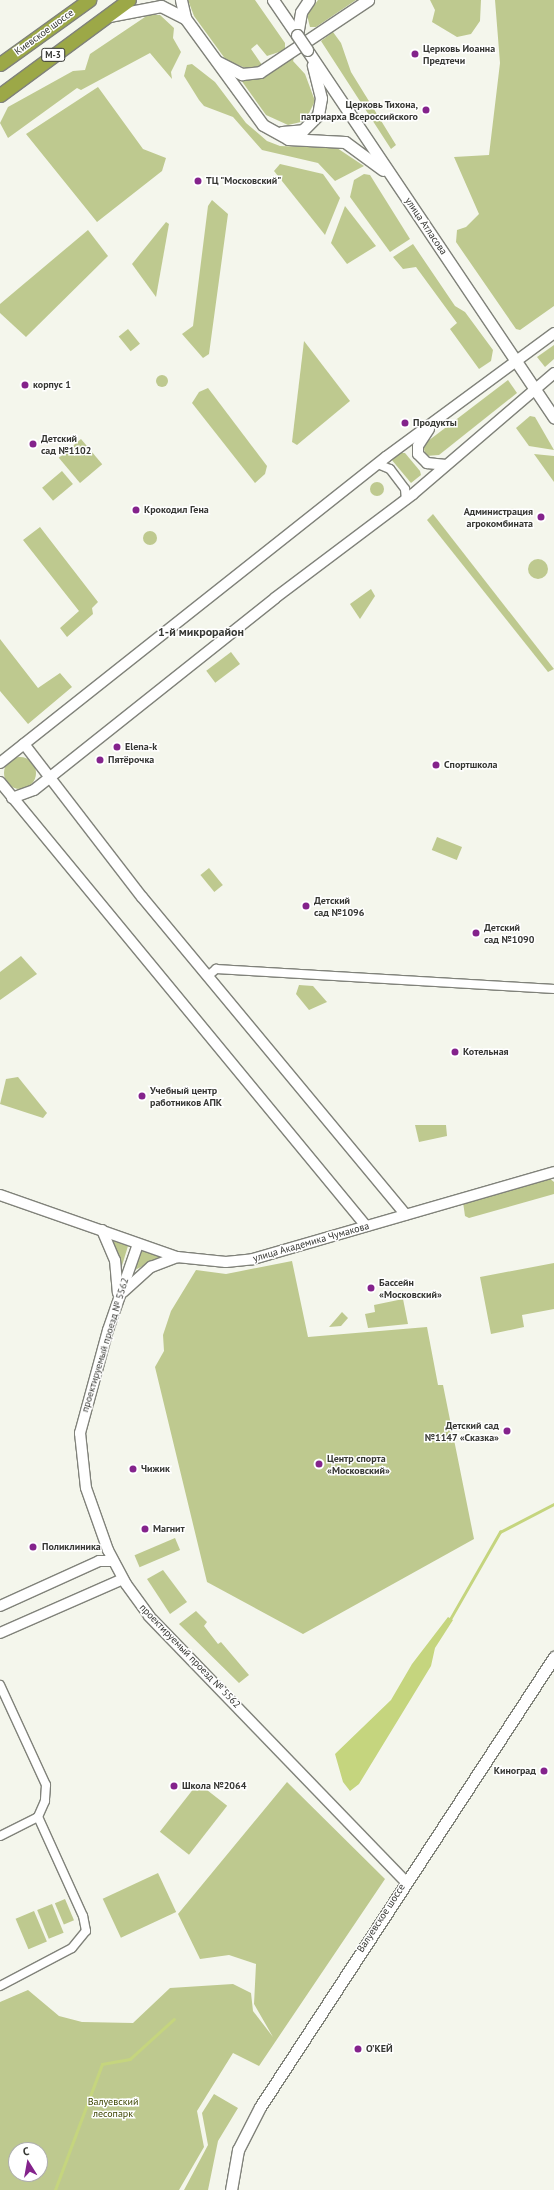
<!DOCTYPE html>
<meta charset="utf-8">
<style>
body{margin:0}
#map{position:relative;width:554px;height:2190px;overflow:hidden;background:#f4f6ec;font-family:"PT Sans",sans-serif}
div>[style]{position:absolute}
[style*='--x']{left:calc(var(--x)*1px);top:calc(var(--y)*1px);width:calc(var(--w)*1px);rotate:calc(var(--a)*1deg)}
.green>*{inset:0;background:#bec98f;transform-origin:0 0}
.round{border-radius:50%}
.water>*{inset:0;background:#c5d57e}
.stream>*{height:2.5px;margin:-1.25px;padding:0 1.25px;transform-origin:1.25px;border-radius:1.25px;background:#c5d57e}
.roads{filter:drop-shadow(1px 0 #80827a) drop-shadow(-1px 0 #80827a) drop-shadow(0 1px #80827a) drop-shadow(0 -1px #80827a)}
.minor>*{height:8px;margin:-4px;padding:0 4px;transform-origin:4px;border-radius:4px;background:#fff}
.tertiary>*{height:10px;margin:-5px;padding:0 5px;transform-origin:5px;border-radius:5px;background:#fff}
.secondary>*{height:11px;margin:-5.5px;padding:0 5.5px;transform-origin:5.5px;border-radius:5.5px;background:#fff}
.trunk>*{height:13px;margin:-6.5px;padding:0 6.5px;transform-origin:6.5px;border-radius:6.5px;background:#9ca847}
.bridges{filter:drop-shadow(1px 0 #80827a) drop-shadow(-1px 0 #80827a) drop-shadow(0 1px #80827a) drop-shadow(0 -1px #80827a)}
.secondary-bridge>*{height:11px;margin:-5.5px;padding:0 5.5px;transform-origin:5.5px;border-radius:5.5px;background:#fff}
.dots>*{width:11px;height:11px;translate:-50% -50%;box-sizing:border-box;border:2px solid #fff;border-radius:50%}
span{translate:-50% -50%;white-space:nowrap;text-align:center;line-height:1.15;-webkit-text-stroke:3px #fff;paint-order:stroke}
.shield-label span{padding:1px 3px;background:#fff;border:1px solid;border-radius:3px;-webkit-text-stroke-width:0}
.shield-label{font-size:9px;color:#363733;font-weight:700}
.street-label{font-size:10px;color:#363733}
.poi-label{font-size:10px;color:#363733;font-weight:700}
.left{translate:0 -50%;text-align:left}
.right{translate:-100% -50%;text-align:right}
.park-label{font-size:10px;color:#3d4500}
.quarter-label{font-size:12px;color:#363733;font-weight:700}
.north{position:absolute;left:8px;top:2142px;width:40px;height:40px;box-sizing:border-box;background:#fff;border:1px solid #afafad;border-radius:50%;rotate:349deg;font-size:11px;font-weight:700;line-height:16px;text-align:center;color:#363733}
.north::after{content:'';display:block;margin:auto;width:14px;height:18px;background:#84238c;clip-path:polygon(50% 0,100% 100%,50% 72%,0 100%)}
</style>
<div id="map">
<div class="green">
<div style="clip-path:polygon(188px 0,255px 0,285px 43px,285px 50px,267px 56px,257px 44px,251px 49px,262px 65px,248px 69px,226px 60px,194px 16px)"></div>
<div style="clip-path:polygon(318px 0,356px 0,316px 27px,310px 27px,307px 15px)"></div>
<div style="clip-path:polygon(430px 0,481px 0,480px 21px,471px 34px,457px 37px,432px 22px,435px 10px)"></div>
<div style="clip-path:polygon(495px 0,554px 0,554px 306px,520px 330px,516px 329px,456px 242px,457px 230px,466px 227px,479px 214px,454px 157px,489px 155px,500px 63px)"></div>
<div style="clip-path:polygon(148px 15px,160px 15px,174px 28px,173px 38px,181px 52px,171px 72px,172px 79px,150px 53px,81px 90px,77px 88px,8px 138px,0 123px,8px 107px,73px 71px,85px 70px,90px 54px)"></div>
<div style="clip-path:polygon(333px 32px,341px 43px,351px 72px,396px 145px,391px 149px,321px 41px)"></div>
<div style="clip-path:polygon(294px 58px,293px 61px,305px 74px,315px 101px,305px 121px,288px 125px,266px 115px,241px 80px,259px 79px)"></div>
<div style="clip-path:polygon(192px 64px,215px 82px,246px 123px,267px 141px,280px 146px,337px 148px,364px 166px,335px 181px,318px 163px,262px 150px,233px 117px,204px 106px,199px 100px,184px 76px,187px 65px)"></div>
<div style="clip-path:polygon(98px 87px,143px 149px,166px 158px,162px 171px,97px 222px,26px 134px)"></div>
<div style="clip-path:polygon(280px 164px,323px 174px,340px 198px,325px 235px,274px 171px)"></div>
<div style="clip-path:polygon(364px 174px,370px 175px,410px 239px,390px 252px,350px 197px,354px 180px)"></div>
<div style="clip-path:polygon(212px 200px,228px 214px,209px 354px,203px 358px,182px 334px,193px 326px,208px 206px)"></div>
<div style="clip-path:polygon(345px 206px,376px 246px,347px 264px,331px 243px)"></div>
<div style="clip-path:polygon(166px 222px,169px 224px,156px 297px,132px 264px)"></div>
<div style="clip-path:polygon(88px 230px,108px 256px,26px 337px,0 313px,0 304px)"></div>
<div style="clip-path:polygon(413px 244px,455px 306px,465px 312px,493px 350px,491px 361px,479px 369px,450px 329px,457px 323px,416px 267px,403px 269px,393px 257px)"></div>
<div style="left:128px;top:329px;width:19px;height:12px;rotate:51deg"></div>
<div style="clip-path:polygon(304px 341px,350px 401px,297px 445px,292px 442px)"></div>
<div style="clip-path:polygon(554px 345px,554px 359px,545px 367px,537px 357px)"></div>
<div class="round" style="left:156px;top:375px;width:12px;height:12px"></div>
<div style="clip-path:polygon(508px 380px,517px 393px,439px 455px,426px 456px,423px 446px,428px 441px)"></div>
<div style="clip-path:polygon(208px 388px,267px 466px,265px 474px,255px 483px,192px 403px,199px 392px)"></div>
<div style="clip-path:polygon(530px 416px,535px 417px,554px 450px,529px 446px,516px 428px)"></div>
<div style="left:81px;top:439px;width:33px;height:29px;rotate:50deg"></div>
<div style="clip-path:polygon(399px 453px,405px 453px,420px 471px,421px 475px,411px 483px,391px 459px)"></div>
<div style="clip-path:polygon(534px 454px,554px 456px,554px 482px)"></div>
<div style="left:62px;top:471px;width:17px;height:26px;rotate:50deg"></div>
<div class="round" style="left:370px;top:482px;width:14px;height:14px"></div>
<div style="clip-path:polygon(433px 514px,554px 669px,548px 672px,427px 520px)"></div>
<div style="clip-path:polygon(40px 527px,98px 602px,92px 608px,93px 614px,67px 637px,60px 628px,79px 611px,23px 540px)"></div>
<div class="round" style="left:143px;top:531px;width:14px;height:14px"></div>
<div class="round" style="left:528px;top:559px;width:20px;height:20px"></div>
<div style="clip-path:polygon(371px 589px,375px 596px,360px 619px,350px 604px)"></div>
<div style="clip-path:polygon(0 639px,38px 688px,60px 673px,72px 687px,28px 724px,0 691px)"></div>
<div style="left:231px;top:652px;width:15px;height:31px;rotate:53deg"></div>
<div class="round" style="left:4px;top:757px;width:32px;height:32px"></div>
<div style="left:437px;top:837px;width:27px;height:14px;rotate:22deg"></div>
<div style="left:209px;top:868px;width:22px;height:11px;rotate:51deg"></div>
<div style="clip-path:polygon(21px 956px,37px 974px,0 1000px,0 972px)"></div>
<div style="clip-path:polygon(299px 985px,313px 986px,327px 1002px,309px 1010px,296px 994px)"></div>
<div style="clip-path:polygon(18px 1077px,47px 1113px,43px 1118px,0 1104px,6px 1079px)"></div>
<div style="clip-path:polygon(415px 1125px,446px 1125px,447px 1136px,419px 1142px)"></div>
<div style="clip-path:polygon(549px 1178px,554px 1182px,554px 1194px,469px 1218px,465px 1216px,463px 1202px)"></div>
<div style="clip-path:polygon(113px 1241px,128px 1246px,121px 1269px)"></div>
<div style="clip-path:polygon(142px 1251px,161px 1257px,135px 1270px)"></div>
<div style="clip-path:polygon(292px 1261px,308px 1337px,427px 1327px,438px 1385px,443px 1385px,474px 1539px,303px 1634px,207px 1582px,155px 1367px,164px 1351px,163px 1335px,171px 1311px,196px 1270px,226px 1274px)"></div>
<div style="clip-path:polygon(554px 1263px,554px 1309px,522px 1315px,524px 1327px,491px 1334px,480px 1277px)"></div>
<div style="clip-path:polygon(403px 1299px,408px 1324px,368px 1328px,365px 1314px,375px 1312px,374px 1305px)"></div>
<div style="clip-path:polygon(342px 1312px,348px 1318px,341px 1326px,329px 1327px)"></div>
<div style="left:175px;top:1538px;width:13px;height:44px;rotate:67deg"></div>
<div style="clip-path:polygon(163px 1570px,187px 1602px,170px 1614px,147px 1579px)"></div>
<div style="clip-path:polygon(196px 1611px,207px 1622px,204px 1626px,218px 1644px,221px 1642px,249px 1675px,239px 1683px,179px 1624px)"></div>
<div style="clip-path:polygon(evenodd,287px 1782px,385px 1879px,259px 2066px,233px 2053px,197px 2111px,204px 2147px,179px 2190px,0 2190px,0 2002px,28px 1990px,59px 2016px,82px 2022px,133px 2023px,170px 1988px,233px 1984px,251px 1993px,253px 2011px,273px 2037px,254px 2004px,256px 1964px,229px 1955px,200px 1959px,178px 1914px,287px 1782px,16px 2150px,40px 2150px,40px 2174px,16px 2174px,16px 2150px)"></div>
<div style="left:198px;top:1783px;width:37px;height:62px;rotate:38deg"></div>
<div style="left:158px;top:1873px;width:43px;height:61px;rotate:65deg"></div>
<div style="left:65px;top:1899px;width:23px;height:11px;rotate:67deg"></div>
<div style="left:52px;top:1904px;width:31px;height:16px;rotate:68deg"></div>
<div style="left:34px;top:1911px;width:33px;height:20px;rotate:67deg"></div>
<div style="clip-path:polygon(214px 2094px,238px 2108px,218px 2141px,208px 2190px,184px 2190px,208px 2145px,202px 2113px)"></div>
</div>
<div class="water">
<div style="clip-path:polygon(448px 1617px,453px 1620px,435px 1648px,431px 1666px,359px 1784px,350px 1791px,343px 1782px,335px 1754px,391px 1700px,412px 1664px)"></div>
</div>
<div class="stream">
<div style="--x:449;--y:1621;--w:103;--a:-60.2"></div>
<div style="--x:500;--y:1532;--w:61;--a:-27.4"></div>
<div style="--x:55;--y:2190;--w:134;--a:-69.5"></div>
<div style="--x:102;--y:2064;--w:28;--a:-10"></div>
<div style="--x:130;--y:2059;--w:59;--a:-42.3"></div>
</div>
<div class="roads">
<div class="minor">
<div style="--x:378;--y:464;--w:13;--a:23"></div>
<div style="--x:390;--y:469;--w:25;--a:53"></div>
<div style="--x:405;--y:489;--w:11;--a:85"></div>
<div style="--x:208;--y:976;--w:11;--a:-41"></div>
<div style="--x:216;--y:969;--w:339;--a:3.4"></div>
<div style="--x:0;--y:1685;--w:110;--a:65.3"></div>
<div style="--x:46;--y:1785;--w:16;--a:94"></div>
<div style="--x:45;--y:1801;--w:17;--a:114"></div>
<div style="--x:38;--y:1817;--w:42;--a:153.4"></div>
<div style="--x:0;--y:1986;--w:81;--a:-27.8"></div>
<div style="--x:72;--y:1948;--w:22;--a:-51"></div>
<div style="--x:86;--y:1931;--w:15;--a:-101"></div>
<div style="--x:83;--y:1916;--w:109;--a:-114.4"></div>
</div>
<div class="tertiary">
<div style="--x:429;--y:429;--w:20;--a:123"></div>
<div style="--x:418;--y:446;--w:8;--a:90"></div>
<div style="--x:418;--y:454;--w:13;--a:45"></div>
<div style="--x:427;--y:463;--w:19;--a:6"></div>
<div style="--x:24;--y:744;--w:193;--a:52.4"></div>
<div style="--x:142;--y:897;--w:413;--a:50.3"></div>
<div style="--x:0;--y:763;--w:493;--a:-38.4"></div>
<div style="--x:386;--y:457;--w:209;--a:-36.4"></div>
<div style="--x:0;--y:782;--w:575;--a:50.5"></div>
<div style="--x:12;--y:798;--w:23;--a:-20"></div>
<div style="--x:34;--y:790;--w:308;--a:-38.5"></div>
<div style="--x:275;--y:598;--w:173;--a:-37"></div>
<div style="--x:413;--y:494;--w:186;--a:-40.6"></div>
<div style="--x:0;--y:1195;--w:188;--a:19.3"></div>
<div style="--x:177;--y:1257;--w:49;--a:5.8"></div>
<div style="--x:226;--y:1262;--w:27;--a:-6"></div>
<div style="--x:253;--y:1259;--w:313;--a:-16.1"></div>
<div style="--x:102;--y:1230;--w:33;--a:67"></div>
<div style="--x:115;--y:1260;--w:33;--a:85"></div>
<div style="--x:138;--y:1244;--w:91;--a:109.2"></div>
<div style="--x:108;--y:1330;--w:107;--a:105.2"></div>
<div style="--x:80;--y:1433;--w:55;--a:83.8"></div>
<div style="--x:86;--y:1488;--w:66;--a:70.5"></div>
<div style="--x:108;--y:1550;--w:38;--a:62"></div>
<div style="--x:126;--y:1584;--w:39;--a:54"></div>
<div style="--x:149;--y:1616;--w:368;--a:46"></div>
<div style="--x:123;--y:1292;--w:38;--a:-42"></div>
<div style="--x:151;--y:1267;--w:28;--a:-21"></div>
<div style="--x:0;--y:1606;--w:109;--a:-24.4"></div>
<div style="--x:99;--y:1561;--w:14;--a:0"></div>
<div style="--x:0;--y:1633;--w:134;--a:-23.7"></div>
</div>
<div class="secondary">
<div style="--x:181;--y:0;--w:18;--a:77"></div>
<div style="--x:185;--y:18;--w:132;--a:53.9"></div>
<div style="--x:263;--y:125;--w:29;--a:29"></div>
<div style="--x:288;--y:139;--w:57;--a:3"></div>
<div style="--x:345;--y:142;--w:47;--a:36.4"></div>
<div style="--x:273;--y:0;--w:42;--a:55.6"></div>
<div style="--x:109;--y:16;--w:53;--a:-10.9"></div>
<div style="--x:161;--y:6;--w:27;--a:27"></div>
<div style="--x:297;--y:35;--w:23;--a:-80"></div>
<div style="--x:301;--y:12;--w:14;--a:-56"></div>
<div style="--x:307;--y:50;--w:443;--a:56.1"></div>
<div style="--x:218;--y:62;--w:27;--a:27"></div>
<div style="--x:242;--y:74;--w:18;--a:-6"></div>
<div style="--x:260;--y:72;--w:130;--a:-33.7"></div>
<div style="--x:282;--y:132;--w:21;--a:-5"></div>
<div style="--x:303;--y:130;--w:21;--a:-45"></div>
<div style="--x:318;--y:115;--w:17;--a:-80"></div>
<div style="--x:321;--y:98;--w:34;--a:-104"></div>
<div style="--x:231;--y:2190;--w:41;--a:-80.1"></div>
<div style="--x:238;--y:2150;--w:48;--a:-62.9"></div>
<div style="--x:260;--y:2107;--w:538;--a:-56.84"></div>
</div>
<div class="trunk">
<div style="--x:0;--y:64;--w:110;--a:-35.7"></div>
<div style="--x:0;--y:95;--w:160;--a:-36.4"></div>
</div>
</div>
<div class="bridges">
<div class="secondary-bridge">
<div style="--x:297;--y:35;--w:18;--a:56"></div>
</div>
</div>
<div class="dots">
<div style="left:415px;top:54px;background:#84238c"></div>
<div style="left:426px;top:110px;background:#84238c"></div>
<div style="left:198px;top:181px;background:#84238c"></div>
<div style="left:25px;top:385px;background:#84238c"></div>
<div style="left:405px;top:423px;background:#84238c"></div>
<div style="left:33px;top:444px;background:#84238c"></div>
<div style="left:136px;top:510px;background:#84238c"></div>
<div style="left:541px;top:517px;background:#84238c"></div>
<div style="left:117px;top:747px;background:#84238c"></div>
<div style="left:100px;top:760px;background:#84238c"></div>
<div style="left:436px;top:765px;background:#84238c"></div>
<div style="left:306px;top:906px;background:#84238c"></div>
<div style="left:476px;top:933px;background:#84238c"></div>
<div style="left:455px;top:1052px;background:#84238c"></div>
<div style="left:142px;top:1096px;background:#84238c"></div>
<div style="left:371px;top:1288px;background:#84238c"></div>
<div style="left:507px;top:1431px;background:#84238c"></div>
<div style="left:319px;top:1464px;background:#84238c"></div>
<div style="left:133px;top:1469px;background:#84238c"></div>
<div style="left:145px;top:1529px;background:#84238c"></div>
<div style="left:33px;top:1547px;background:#84238c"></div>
<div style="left:544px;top:1771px;background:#84238c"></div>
<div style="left:174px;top:1786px;background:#84238c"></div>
<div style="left:358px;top:2049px;background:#84238c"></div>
</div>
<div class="shield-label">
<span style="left:53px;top:55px">М-3</span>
</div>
<div class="street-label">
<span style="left:44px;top:32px;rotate:-36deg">Киевское шоссе</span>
<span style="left:426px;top:226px;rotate:56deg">улица Атласова</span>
<span style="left:311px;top:1242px;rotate:-16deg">улица Академика Чумакова</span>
<span style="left:105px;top:1345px;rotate:-73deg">проектируемый проезд № 5562</span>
<span style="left:190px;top:1656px;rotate:46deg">проектируемый проезд № 5562</span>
<span style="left:381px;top:1918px;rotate:-57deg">Валуевское шоссе</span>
</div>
<div class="poi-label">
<span class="left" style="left:423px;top:54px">Церковь Иоанна<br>Предтечи</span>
<span class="right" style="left:418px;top:110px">Церковь Тихона,<br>патриарха Всероссийского</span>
<span class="left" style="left:206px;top:181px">ТЦ "Московский"</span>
<span class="left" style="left:33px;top:385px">корпус 1</span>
<span class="left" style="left:413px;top:423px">Продукты</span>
<span class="left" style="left:41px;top:444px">Детский<br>сад №1102</span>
<span class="left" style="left:144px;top:510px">Крокодил Гена</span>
<span class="right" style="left:533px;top:517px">Администрация<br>агрокомбината</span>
<span class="left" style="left:125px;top:747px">Elena-k</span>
<span class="left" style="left:108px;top:760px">Пятёрочка</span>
<span class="left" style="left:444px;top:765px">Спортшкола</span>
<span class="left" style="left:314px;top:906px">Детский<br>сад №1096</span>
<span class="left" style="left:484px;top:933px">Детский<br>сад №1090</span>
<span class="left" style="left:463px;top:1052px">Котельная</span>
<span class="left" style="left:150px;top:1096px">Учебный центр<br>работников АПК</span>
<span class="left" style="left:379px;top:1288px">Бассейн<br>«Московский»</span>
<span class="right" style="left:499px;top:1431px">Детский сад<br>№1147 «Сказка»</span>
<span class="left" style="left:327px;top:1464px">Центр спорта<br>«Московский»</span>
<span class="left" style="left:141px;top:1469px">Чижик</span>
<span class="left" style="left:153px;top:1529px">Магнит</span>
<span class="left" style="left:42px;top:1547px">Поликлиника</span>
<span class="right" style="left:536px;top:1771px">Киноград</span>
<span class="left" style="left:182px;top:1786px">Школа №2064</span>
<span class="left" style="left:366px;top:2049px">О’КЕЙ</span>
</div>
<div class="park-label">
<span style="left:113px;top:2107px">Валуевский<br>лесопарк</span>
</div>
<div class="quarter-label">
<span style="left:201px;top:632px">1-й микрорайон</span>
</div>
<div class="north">С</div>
</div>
